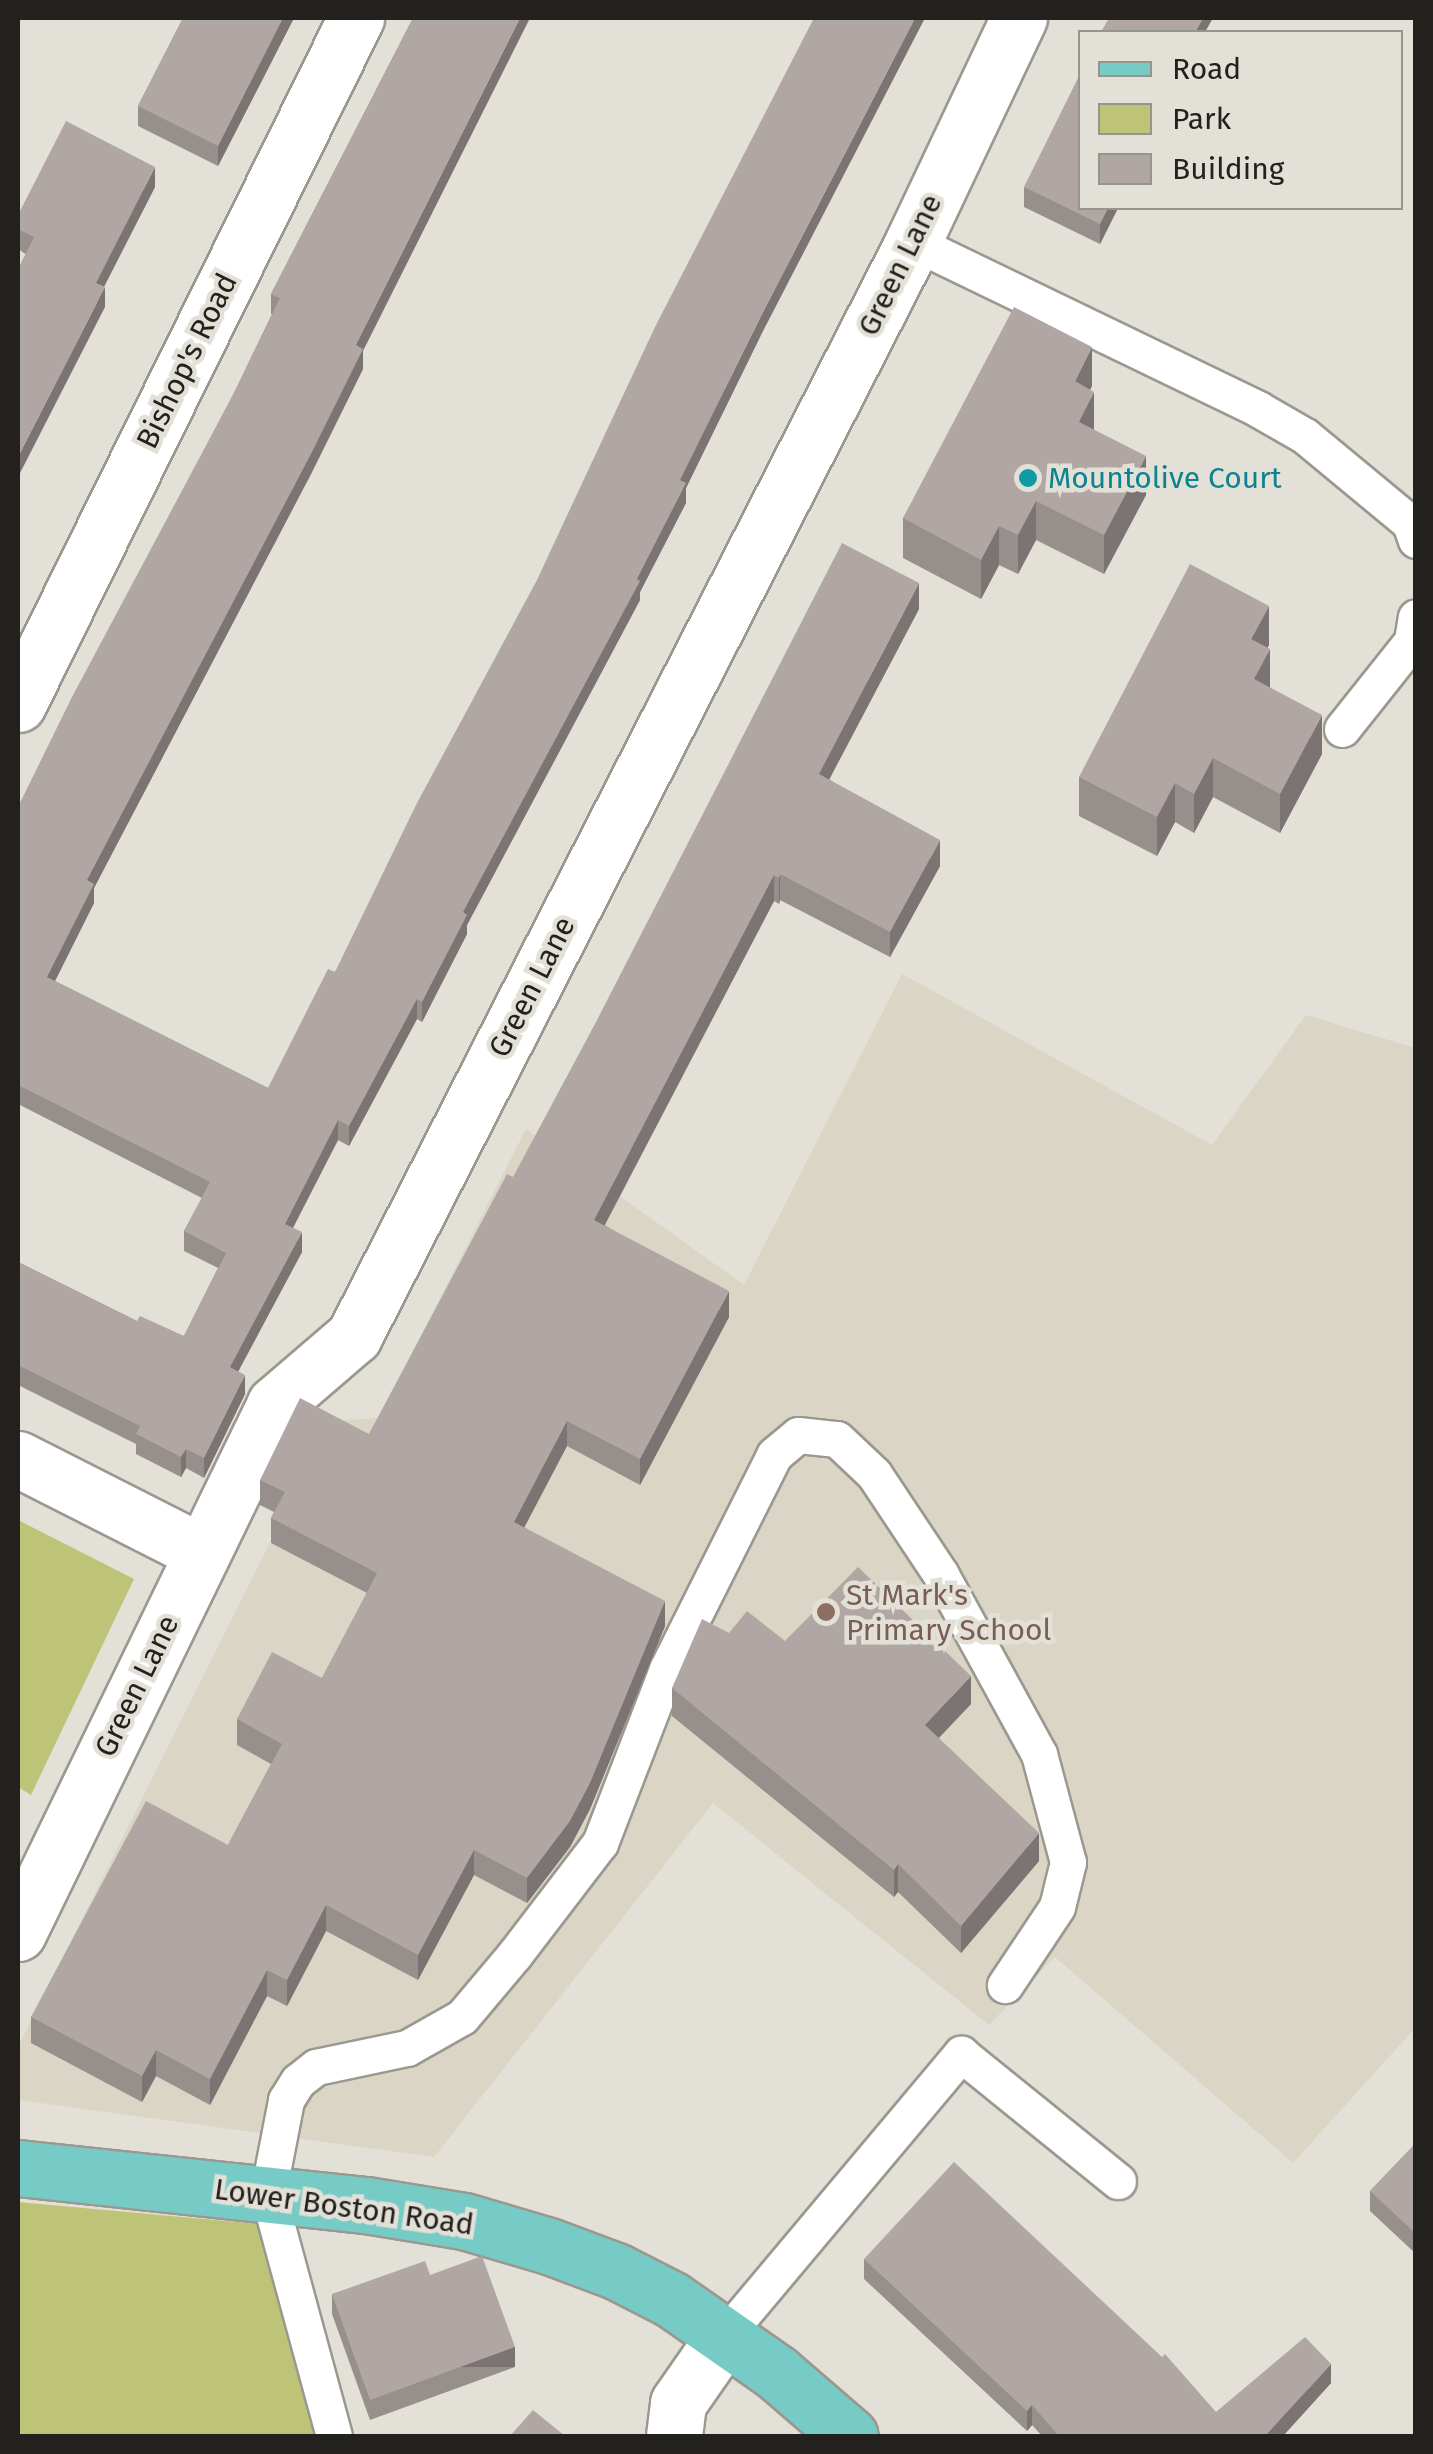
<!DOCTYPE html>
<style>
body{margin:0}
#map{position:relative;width:1433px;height:2454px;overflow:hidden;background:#e3e0d7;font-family:"Fira Sans",sans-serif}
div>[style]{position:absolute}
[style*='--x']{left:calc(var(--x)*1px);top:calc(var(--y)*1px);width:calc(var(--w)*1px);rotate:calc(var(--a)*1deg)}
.built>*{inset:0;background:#dad5c5}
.green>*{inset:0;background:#bec477}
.roads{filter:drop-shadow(2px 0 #9b988f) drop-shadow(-2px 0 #9b988f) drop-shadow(0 2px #9b988f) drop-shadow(0 -2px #9b988f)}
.lane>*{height:35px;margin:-17.5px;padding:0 17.5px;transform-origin:17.5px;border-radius:17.5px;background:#fff}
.street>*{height:55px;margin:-27.5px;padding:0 27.5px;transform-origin:27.5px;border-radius:27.5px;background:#fff}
.primary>*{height:55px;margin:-27.5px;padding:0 27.5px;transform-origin:27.5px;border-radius:27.5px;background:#77cbc7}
.wall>*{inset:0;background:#978f8c}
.shaded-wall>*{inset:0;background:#7b7472;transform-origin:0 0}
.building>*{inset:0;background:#b0a6a3}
.dots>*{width:28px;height:28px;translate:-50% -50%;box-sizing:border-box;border:5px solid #e3e0d7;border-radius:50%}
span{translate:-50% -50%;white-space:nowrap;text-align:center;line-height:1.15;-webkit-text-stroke:9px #e3e0d7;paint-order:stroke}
.street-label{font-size:30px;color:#22211e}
.culture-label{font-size:30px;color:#0d838f}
.left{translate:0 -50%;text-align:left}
.education-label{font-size:30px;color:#785e54}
.frame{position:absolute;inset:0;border:20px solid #22211e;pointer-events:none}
.legend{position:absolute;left:1078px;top:30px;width:325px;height:180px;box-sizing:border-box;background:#e3e0d7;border:2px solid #96948d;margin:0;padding:12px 18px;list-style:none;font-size:30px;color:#22211e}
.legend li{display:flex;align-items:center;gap:20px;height:50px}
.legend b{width:50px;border:2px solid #96948d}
</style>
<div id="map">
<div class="built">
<div style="clip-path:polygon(902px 974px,1212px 1145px,1306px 1015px,1415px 1048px,1415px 2028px,1293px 2163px,1055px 1957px,989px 2025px,713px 1803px,434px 2157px,18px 2100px,18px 2047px,331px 1421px,379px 1418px,526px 1129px,744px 1285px)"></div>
</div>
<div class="green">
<div style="clip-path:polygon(18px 1520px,134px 1579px,31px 1795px,18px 1787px)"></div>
<div style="clip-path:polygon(18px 2202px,270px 2225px,321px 2436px,18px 2436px)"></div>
</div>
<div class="roads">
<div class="lane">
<div style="--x:913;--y:242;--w:383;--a:25.8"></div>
<div style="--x:1258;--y:409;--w:54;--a:29.9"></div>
<div style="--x:1305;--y:436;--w:136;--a:39.6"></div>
<div style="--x:1410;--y:523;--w:18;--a:71"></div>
<div style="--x:1342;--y:729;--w:112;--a:-51.5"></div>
<div style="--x:1412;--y:641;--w:24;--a:-81"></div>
<div style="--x:726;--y:2334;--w:366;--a:-50"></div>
<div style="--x:961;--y:2054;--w:202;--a:39"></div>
<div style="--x:334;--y:2436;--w:252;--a:-105.2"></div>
<div style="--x:268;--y:2193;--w:95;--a:-79"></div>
<div style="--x:286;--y:2100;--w:22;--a:-58"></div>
<div style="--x:298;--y:2081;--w:23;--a:-38"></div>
<div style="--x:316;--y:2067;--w:93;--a:-11.8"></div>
<div style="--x:407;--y:2048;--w:63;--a:-29.4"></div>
<div style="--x:462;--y:2017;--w:82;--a:-49.9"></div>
<div style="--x:515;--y:1954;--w:140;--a:-52.6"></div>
<div style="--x:600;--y:1843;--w:186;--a:-68.9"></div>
<div style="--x:667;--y:1669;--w:239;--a:-63.4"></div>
<div style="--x:774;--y:1455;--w:31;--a:-40"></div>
<div style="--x:798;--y:1435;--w:39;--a:6"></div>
<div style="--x:837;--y:1439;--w:51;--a:43.4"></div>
<div style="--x:874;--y:1474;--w:121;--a:56.4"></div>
<div style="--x:941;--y:1575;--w:204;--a:61.3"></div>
<div style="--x:1039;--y:1754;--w:112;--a:75"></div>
<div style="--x:1068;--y:1862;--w:46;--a:103.7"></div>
<div style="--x:1057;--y:1907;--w:94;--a:123.7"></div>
</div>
<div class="street">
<div style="--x:18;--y:704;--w:765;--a:-63.77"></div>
<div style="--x:18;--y:1459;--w:205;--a:26.9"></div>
<div style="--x:18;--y:1933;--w:588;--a:-64.09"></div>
<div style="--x:275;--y:1404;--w:104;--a:-40.7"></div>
<div style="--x:354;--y:1336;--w:1229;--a:-62.93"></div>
<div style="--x:913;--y:242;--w:248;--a:-64.7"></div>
<div style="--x:674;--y:2436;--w:33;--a:-83"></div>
<div style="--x:678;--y:2403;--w:84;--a:-55.2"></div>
</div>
<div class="primary">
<div style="--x:18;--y:2168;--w:350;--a:6.1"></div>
<div style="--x:366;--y:2205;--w:99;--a:9.3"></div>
<div style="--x:464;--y:2221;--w:89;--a:16.4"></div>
<div style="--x:549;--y:2246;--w:72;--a:20.5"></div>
<div style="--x:616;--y:2271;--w:62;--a:27"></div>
<div style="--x:671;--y:2299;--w:129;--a:34.9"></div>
<div style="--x:777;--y:2373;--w:96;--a:40.8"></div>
</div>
</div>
<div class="wall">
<div style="clip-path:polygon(183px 18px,294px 18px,218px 166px,138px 126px,138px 106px)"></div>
<div style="clip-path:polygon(413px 18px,363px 351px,363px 369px,311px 474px,94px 888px,94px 903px,55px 981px,268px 1088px,335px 972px,761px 335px,686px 488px,686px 503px,640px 592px,640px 600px,467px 925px,467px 934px,422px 1022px,417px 1019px,349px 1146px,338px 1140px,293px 1228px,302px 1252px,238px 1371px,245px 1394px,204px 1478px,186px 1468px,181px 1477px,136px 1454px,136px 1444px,18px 1385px,18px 1262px,137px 1321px,184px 1336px,218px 1268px,184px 1251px,184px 1231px,202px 1198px,18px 1104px,18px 807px,234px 393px,272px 314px,271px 314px,271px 294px)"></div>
<div style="clip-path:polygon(155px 187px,104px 287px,105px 307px,18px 249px,18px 215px)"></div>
<div style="clip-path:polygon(1024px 187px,1118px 208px,1100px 244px,1024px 207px)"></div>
<div style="clip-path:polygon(1092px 386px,1090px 389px,1094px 430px,1146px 495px,1104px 574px,1036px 540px,1018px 574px,999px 565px,981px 599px,903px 558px,903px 518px)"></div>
<div style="clip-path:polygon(919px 609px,829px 779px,940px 866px,890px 957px,780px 900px,779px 904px,774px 901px,605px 1225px,729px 1317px,640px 1485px,567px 1446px,524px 1527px,665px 1626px,590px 1809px,570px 1847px,527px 1903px,474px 1875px,418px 1980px,326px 1931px,287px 2006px,267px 1996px,210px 2105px,156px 2076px,142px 2102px,31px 2043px,31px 2017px,228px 1845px,271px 1764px,237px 1745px,237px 1719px,322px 1678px,367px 1593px,271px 1543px,271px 1518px,274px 1512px,260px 1505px,260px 1480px,369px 1434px,513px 1177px)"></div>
<div style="clip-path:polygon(1269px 645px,1267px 648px,1270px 687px,1322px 754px,1280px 833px,1213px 797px,1194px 833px,1175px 822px,1157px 856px,1079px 816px,1079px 777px)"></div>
<div style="clip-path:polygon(729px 1633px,785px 1641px,971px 1704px,939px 1738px,1039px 1861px,961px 1953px,898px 1892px,894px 1897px,672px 1716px,672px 1688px)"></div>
<div style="clip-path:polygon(1416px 2143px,1416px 2254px,1370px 2211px,1370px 2191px)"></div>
<div style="clip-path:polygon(864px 2259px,1216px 2412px,1331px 2383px,1283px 2436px,1042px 2436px,1032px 2425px,1027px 2431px,864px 2279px)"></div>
<div style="clip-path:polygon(430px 2275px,515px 2367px,370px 2420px,332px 2314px,332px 2294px)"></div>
</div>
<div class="shaded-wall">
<div style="clip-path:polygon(283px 18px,294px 18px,218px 166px,218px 146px)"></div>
<div style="clip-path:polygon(520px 18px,530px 18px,363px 351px,363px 369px,311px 474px,94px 888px,94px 903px,47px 997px,47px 977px,87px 880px)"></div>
<div style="clip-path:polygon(915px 18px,925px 18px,761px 335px,686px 488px,686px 503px,640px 592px,640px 600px,467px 925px,467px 934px,422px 1022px,422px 1002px,463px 912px,637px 579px,680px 480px,761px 316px)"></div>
<div style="clip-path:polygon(1203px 18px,1213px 18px,1205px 32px,1195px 32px)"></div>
<div style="clip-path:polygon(155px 167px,155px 187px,96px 302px,96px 283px)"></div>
<div style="clip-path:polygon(1108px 208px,1118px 208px,1100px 244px,1100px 224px)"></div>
<div style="clip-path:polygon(105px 287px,105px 307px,18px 477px,18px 457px)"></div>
<div style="clip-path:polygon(1092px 347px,1092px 386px,1075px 420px,1075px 381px)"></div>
<div style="clip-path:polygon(1094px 392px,1094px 431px,1079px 422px)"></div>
<div style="clip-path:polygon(1146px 456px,1146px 495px,1104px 574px,1104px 535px)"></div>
<div style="clip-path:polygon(1036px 501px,1036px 540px,1018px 574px,1018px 535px)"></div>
<div style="clip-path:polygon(999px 526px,999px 565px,981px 599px,981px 560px)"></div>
<div style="clip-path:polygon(919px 583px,919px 609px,819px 799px,819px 774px)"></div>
<div style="clip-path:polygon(1269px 606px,1269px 645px,1251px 678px,1251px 639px)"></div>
<div style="clip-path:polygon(1270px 649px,1270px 688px,1254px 679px)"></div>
<div style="clip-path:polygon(1322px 715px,1322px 754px,1280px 833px,1280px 794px)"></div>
<div style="clip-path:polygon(1213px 758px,1213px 797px,1194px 833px,1194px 794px)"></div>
<div style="clip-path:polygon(1175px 783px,1175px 822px,1157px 856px,1157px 817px)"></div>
<div style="clip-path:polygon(940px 840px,940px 866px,890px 957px,890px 932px)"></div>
<div style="clip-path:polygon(780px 874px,780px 900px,779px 904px,779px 878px)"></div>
<div style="clip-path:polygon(774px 875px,774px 901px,594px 1245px,594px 1220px)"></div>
<div style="clip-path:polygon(417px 999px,417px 1019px,349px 1146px,349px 1126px)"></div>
<div style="clip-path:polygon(338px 1120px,338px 1140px,285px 1243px,285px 1224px)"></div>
<div style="clip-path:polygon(302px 1232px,302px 1252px,230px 1387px,230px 1367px)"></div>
<div style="clip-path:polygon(729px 1291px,729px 1317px,640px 1485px,640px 1459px)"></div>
<div style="clip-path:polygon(245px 1375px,245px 1394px,204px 1478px,204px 1458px)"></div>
<div style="clip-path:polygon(567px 1421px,567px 1446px,514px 1547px,514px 1522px)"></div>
<div style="clip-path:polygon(186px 1449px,186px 1468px,181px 1477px,181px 1457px)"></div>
<div style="clip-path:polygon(665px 1601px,665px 1626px,590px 1809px,570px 1847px,527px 1903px,527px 1878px)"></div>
<div style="clip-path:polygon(971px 1676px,971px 1704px,925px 1752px,925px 1725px)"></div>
<div style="clip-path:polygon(1039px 1833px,1039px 1861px,961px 1953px,961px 1926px)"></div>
<div style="clip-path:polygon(474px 1850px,474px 1875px,418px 1980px,418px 1955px)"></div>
<div style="clip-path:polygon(898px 1864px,898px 1892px,894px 1897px,894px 1870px)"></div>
<div style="clip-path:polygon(326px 1905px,326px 1931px,287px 2006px,287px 1980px)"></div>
<div style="clip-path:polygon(267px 1970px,267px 1996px,210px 2105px,210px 2079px)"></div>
<div style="clip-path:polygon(156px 2050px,156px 2076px,142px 2102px,142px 2076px)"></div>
<div style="left:515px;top:2347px;width:20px;height:154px;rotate:90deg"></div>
<div style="clip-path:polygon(1331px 2364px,1331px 2383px,1283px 2436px,1265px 2436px)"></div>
<div style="clip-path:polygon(1032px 2405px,1032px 2425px,1027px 2431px,1027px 2411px)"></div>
</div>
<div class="building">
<div style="clip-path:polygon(183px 18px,283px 18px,218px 146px,138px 106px)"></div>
<div style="clip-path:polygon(413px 18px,520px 18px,356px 345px,363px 349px,311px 454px,87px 880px,94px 884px,47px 977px,268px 1088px,328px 969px,335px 972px,416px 805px,536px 582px,655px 327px,814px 18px,915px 18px,761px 316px,680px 480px,686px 483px,637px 579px,640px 581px,463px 912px,467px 915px,422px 1002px,417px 999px,349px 1126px,338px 1120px,285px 1224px,302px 1232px,230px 1367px,245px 1375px,204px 1458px,186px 1449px,181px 1457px,136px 1434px,140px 1426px,18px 1365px,18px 1262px,137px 1321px,140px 1316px,184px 1336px,226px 1253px,184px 1231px,210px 1182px,18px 1085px,18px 807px,72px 697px,234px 393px,280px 298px,271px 294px)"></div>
<div style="clip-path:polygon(1109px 18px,1203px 18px,1195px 32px,1101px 32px)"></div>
<div style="clip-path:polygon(1080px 74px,1080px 208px,1108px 208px,1100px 224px,1024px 187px)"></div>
<div style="clip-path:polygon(66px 121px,155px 167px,96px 283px,105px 287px,18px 457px,18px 269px,34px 237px,18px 229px,18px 215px)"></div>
<div style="clip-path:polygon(1014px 307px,1092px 347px,1075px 381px,1094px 392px,1079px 422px,1146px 456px,1104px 535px,1036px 501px,1018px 535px,999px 526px,981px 560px,903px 518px)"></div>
<div style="clip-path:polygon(842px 543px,919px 583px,819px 774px,940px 840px,890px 932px,780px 874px,779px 878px,774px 875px,594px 1220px,729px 1291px,640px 1459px,567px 1421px,514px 1522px,665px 1601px,590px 1783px,570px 1821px,527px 1878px,474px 1850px,418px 1955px,326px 1905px,287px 1980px,267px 1970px,210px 2079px,156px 2050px,142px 2076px,31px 2017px,146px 1801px,228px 1845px,282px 1744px,237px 1719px,272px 1652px,322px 1678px,377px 1573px,271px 1518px,285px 1492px,260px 1480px,300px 1398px,369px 1434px,507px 1174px,513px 1177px,596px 1022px)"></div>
<div style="clip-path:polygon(1190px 564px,1269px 606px,1251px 639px,1270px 649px,1254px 679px,1322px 715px,1280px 794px,1213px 758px,1194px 794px,1175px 783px,1157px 817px,1079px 777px)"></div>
<div style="clip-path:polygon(858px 1567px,971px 1676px,925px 1725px,1039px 1833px,961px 1926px,898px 1864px,894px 1870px,672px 1688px,702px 1619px,729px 1633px,747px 1611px,785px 1641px)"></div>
<div style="clip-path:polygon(1416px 2143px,1416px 2234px,1370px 2191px)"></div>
<div style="clip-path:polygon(954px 2162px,1162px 2357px,1165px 2354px,1216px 2412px,1305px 2337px,1331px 2364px,1265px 2436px,1059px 2436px,1032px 2405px,1027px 2411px,864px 2259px)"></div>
<div style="clip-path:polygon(482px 2256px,515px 2347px,370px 2400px,332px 2294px,425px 2261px,430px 2275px)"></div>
<div style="clip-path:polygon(533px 2410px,565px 2436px,510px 2436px)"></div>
</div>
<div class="dots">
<div style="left:1028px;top:478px;background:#0f9aa8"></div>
<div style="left:826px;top:1612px;background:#8d6e63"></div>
</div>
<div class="street-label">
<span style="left:900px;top:265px;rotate:-64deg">Green Lane</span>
<span style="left:187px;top:361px;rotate:-64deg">Bishop's Road</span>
<span style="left:532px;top:987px;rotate:-63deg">Green Lane</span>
<span style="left:137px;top:1686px;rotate:-64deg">Green Lane</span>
<span style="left:344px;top:2207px;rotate:8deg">Lower Boston Road</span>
</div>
<div class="culture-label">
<span class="left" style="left:1048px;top:478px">Mountolive Court</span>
</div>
<div class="education-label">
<span class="left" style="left:846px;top:1612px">St Mark's<br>Primary School</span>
</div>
<div class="frame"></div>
<ul class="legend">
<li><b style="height:12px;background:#77cbc7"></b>Road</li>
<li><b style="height:28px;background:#bec477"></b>Park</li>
<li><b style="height:28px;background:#b0a6a3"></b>Building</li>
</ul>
</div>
